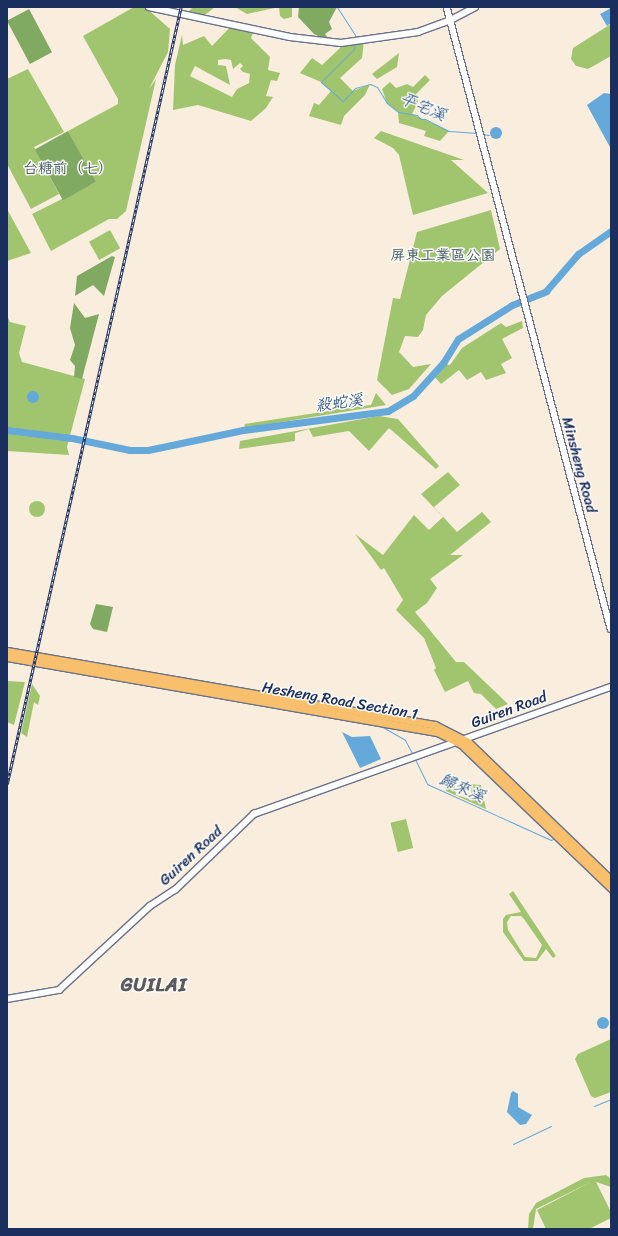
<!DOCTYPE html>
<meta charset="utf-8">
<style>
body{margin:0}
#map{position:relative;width:618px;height:1236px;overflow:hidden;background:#f9eddd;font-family:Sriracha,"LXGW WenKai TC",sans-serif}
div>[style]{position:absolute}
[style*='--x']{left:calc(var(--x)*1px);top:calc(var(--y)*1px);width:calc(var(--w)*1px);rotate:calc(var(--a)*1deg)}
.green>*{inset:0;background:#a1c56f;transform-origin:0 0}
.round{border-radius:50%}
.forest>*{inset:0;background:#80aa62;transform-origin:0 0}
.water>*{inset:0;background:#65a9da}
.stream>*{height:1px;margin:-0.5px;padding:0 0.5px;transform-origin:0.5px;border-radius:0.5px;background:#65a9da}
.river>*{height:7px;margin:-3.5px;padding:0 3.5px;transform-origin:3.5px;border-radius:3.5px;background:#65a9da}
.roads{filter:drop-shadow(1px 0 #69728a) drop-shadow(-1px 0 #69728a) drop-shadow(0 1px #69728a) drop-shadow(0 -1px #69728a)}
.tertiary>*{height:5.5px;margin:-2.75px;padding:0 2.75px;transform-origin:2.75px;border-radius:2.75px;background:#fff}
.primary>*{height:7px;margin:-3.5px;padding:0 3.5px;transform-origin:3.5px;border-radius:3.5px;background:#f8bf6c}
.rail>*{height:2.5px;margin-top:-1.25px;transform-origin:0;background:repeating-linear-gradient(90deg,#fdfcf7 0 3px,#1b2f5e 0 6px);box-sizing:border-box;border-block:1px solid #1b2f5e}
span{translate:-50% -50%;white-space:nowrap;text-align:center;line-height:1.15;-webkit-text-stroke:3px #fdfcf7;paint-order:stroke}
.park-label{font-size:15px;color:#435c63}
.street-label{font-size:15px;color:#1b2f5e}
.water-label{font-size:16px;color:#355a89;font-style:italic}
.district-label{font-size:19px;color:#5d575f;font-weight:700;letter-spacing:1px}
.frame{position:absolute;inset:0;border:8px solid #1b2f5e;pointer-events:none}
</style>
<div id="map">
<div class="green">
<div style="clip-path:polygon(134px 7px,145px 7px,170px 29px,168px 52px,149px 89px,156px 79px,126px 211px,117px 219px,109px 219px,51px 251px,32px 214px,96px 182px,68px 131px,118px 104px,118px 99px,83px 36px)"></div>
<div style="clip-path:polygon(193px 7px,215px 7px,206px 14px,185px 15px)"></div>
<div style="clip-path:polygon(235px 7px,292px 7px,292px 17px,284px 19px,280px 16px,279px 7px,247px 14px)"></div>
<div style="clip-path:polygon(611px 24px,611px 56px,588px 69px,576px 66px,571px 59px,573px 48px)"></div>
<div style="clip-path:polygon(evenodd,232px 25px,254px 30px,251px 38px,270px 57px,268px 70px,280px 73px,277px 81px,271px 80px,266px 96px,273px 97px,266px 108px,251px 121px,198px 105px,173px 110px,175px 65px,182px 35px,183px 45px,204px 36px,212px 46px,232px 25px,225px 59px,231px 60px,233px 69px,240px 63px,243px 66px,240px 69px,243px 72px,250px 74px,249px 83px,237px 89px,232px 97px,190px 76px,195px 66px,230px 85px,226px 66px,218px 65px,218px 60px,225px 59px)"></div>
<div style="clip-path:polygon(364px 41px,362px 58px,340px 78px,353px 91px,370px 84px,365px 95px,344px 116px,341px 125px,309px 116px,314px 103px,319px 105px,331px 91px,321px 82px,300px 73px,312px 58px,322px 65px,340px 48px,341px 43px)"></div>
<div style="clip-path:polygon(399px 53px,397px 67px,377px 79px,372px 74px)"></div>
<div style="clip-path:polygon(28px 69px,64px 132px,34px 147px,59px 194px,31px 209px,7px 164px,7px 79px)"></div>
<div style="clip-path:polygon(425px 75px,430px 80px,416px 94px,418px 102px,412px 114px,449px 131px,440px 141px,424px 136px,426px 131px,399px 123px,398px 112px,387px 103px,382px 89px,390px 82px,396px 88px,407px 84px,413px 87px)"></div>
<div style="clip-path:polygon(381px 131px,464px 160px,451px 160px,488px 193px,413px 215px,399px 155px,393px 148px,374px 138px)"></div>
<div style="clip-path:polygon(7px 209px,31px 253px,7px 261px)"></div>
<div style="clip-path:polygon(491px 210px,500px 249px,442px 296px,426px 315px,423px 330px,418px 337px,405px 336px,399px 352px,413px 367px,431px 364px,409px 389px,392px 395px,377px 380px,393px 298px,400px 299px,417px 232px)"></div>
<div style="left:110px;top:230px;width:21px;height:24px;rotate:61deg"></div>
<div style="clip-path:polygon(7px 315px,10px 322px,26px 326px,19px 353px,22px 362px,85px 379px,67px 447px,69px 455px,7px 451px)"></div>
<div style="clip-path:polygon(522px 321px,523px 328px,502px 339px,512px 358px,501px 364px,506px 373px,486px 380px,481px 372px,467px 380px,459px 370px,441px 384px,432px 374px,440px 363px,450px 365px,462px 348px,501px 323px,506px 327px)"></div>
<div style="clip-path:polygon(376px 393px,386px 405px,244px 428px,245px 424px,329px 411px,336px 404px,355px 407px,371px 405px)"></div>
<div style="clip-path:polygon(379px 416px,398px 419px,439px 466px,436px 469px,389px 428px,369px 451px,349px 431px,313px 437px,309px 429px,295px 433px,295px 441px,239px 449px,240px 441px)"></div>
<div style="clip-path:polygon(448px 472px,460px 485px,434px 507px,457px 532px,482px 512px,491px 522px,450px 555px,463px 555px,430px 579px,437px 588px,427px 603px,415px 612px,456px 662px,464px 662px,508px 704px,496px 709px,481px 694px,474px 693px,468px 681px,445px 692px,434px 670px,436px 668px,424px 638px,396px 610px,403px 600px,384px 568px,381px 570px,355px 534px,383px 555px,414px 515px,429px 530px,443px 517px,421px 494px)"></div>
<div class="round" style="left:29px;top:501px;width:16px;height:16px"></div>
<div style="clip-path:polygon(7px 681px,25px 682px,14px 725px,7px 722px)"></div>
<div style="clip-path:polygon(32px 684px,40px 696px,38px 705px,34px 702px,27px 737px,21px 733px)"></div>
<div style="clip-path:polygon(445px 783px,454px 783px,456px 795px,473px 800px,470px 784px,481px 785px,486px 809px,446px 791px)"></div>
<div style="left:406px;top:819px;width:30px;height:16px;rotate:76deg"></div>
<div style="clip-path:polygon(evenodd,513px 891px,556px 956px,553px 958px,546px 949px,537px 961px,524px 961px,503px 932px,503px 919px,506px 915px,521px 912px,509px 894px,513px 891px,511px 916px,521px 916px,524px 919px,542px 945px,536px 958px,525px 957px,508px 930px,507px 922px,511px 916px)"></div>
<div style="clip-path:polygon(611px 1039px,611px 1092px,595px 1098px,591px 1096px,575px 1059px,578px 1054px)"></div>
<div style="clip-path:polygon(606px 1175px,611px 1179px,611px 1187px,596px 1182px,611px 1212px,611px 1218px,589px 1229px,546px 1229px,537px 1210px,591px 1182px,536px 1209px,533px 1229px,528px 1229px,529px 1214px,536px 1203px,584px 1178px)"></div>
</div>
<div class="forest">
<div style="clip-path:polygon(299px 7px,337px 7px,329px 22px,332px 29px,325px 34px,331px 42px,314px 34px,298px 17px)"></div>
<div style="left:29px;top:9px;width:49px;height:25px;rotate:62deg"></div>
<div style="left:68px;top:131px;width:58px;height:38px;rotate:61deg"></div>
<div style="clip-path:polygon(112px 256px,115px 257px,104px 296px,93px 285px,75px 296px,77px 276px)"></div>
<div style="clip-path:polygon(74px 303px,85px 318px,99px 314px,82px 379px,74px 377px,75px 366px,70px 360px,75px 345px,70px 328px)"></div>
<div style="clip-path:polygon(96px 604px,113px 607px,107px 632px,93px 629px,90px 624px)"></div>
</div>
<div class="water">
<div style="clip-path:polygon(611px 8px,611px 23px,607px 26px,600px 14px)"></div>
<div style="clip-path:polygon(604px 93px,611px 94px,611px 149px,587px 105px)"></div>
<div class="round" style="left:490px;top:127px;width:12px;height:12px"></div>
<div class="round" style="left:27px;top:391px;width:12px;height:12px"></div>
<div style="clip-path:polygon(342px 732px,352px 737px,370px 736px,381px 759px,360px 768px)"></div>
<div class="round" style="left:597px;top:1017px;width:12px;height:12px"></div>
<div style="clip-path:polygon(513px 1091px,518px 1094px,518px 1107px,532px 1115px,526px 1124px,520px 1125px,507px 1112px,511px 1093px)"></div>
</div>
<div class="stream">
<div style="--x:337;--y:7;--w:33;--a:57"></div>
<div style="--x:355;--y:35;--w:4;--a:90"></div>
<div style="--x:355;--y:44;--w:5;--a:101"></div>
<div style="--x:354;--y:49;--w:47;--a:135"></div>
<div style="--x:321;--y:82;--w:29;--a:41"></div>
<div style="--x:343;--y:101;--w:18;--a:-47"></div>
<div style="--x:355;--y:88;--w:16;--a:-15"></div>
<div style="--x:370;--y:84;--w:8;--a:23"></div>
<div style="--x:377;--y:87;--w:19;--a:58"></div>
<div style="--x:387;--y:103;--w:14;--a:39"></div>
<div style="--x:398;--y:112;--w:19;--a:9"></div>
<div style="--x:417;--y:115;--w:5;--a:53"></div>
<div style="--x:420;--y:119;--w:5;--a:0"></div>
<div style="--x:425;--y:119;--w:27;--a:27"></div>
<div style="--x:449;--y:131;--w:28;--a:4"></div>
<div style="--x:482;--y:134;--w:7;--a:8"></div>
<div style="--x:378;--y:708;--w:5;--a:90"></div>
<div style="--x:381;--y:726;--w:28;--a:30"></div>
<div style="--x:405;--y:740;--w:17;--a:62"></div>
<div style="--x:415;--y:759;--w:28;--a:64"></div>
<div style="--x:427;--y:784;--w:136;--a:24.3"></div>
<div style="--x:551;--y:840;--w:2;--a:-27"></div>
<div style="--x:594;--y:1106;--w:18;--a:-22"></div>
<div style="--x:513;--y:1144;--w:42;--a:-25.3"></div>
</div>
<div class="river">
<div style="--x:7;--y:430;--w:65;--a:7"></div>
<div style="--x:72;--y:438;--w:59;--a:11.7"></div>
<div style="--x:130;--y:450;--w:18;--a:0"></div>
<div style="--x:148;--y:450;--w:97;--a:-11.9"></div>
<div style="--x:243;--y:430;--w:146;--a:-7.5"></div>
<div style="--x:388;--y:411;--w:29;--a:-31"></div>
<div style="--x:413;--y:396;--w:45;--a:-47.7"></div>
<div style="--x:443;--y:363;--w:28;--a:-58"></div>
<div style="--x:458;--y:339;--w:64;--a:-32.2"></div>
<div style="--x:512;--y:305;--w:37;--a:-22"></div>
<div style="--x:546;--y:291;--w:49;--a:-49.1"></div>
<div style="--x:578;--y:254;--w:40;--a:-34.9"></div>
</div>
<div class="roads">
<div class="tertiary">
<div style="--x:149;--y:7;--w:144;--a:12"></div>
<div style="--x:290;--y:37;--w:51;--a:6.7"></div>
<div style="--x:341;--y:43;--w:78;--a:-8.1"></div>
<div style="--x:418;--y:32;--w:35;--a:-20"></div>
<div style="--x:451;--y:20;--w:27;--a:-28"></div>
<div style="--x:447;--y:7;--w:643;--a:75.23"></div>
<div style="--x:7;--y:999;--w:53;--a:-9.8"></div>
<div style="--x:59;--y:990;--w:124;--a:-42.7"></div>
<div style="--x:150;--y:906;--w:30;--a:-33"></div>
<div style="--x:175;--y:890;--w:110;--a:-43.9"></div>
<div style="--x:254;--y:814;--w:379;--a:-19.6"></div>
</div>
<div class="primary">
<div style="--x:7;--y:651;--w:434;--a:9.8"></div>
<div style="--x:435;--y:725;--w:37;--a:27"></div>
<div style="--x:468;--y:742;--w:199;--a:44"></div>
<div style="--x:7;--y:657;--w:436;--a:9.9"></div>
<div style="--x:437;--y:732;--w:28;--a:27"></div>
<div style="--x:462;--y:745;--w:207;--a:43.8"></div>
</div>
</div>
<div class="rail">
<div style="--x:7;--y:784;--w:796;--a:-77.38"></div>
</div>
<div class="park-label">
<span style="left:68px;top:169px">台糖前（七）</span>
<span style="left:443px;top:256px">屏東工業區公園</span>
</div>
<div class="street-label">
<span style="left:579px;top:465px;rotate:75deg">Minsheng Road</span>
<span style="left:340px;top:701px;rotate:10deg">Hesheng Road Section 1</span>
<span style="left:509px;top:710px;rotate:-20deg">Guiren Road</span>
<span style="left:191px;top:856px;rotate:-43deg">Guiren Road</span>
</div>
<div class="water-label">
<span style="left:423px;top:107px;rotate:23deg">平宅溪</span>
<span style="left:339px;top:403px;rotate:-8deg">殺蛇溪</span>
<span style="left:462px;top:788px;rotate:24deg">歸來溪</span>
</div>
<div class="district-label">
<span style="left:154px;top:985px">GUILAI</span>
</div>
<div class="frame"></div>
</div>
